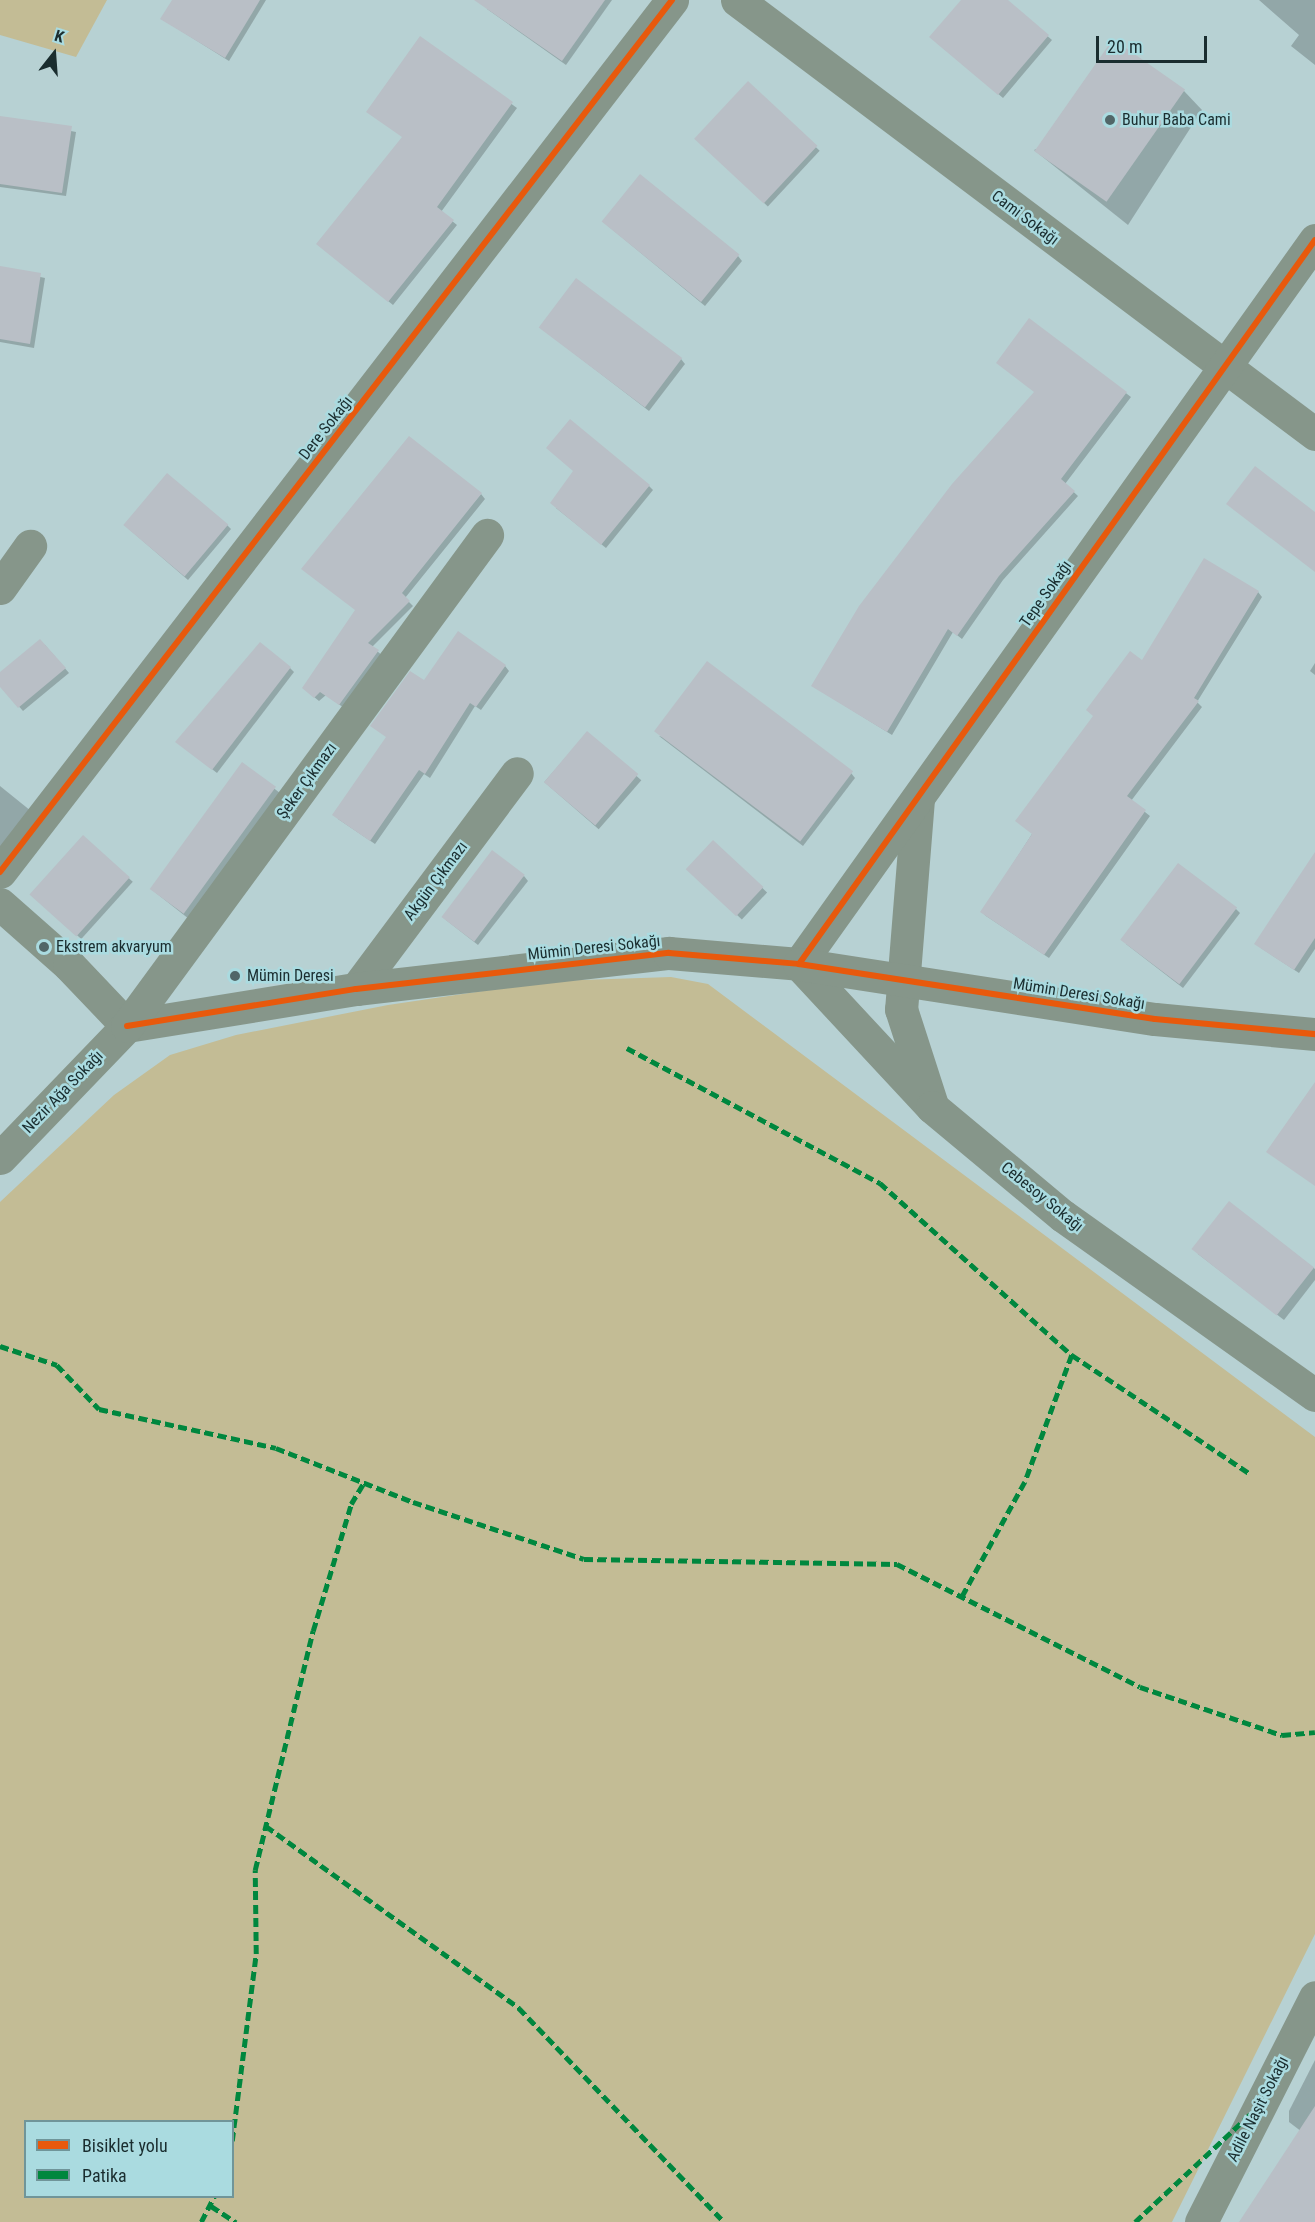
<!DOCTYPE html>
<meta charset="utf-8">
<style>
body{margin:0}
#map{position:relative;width:1315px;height:2222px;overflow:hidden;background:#b7d1d3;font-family:"Roboto Condensed",sans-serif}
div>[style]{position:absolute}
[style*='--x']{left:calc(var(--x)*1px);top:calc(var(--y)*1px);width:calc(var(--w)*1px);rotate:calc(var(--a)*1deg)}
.green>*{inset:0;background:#c3bc95}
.shadow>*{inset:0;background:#0003;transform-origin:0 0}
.building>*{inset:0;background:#b9bfc6;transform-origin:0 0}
.minor>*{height:33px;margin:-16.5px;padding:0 16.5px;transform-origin:16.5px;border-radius:16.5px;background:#86968a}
.quiet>*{height:4.5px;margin-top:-2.25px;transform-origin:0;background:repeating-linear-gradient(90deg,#00873e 0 9px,transparent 0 13.5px)}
.cycleway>*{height:6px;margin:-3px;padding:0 3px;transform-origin:3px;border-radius:3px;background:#e8590c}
.dots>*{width:16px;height:16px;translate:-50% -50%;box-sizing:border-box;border:3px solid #aadbe0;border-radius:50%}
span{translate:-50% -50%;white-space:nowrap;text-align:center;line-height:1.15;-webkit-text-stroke:5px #aadbe0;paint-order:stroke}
.poi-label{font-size:16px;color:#1a2d2f}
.left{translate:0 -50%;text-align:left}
.street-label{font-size:16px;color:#1a2d2f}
.legend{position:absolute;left:24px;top:2120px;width:210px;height:78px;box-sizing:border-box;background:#aadbe0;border:2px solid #709599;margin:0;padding:8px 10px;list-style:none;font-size:18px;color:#1a2d2f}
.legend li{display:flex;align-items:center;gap:12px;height:30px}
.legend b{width:30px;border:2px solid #709599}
.north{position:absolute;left:24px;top:24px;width:60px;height:60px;-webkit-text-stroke:4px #aadbe0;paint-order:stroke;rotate:17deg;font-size:16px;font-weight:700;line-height:24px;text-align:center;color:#1a2d2f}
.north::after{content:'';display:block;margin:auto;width:21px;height:27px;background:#1a2d2f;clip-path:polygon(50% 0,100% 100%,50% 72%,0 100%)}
.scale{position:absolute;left:1096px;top:36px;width:111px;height:27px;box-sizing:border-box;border:3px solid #1a2d2f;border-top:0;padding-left:8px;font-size:18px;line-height:21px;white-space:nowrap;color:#1a2d2f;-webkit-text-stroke:4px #aadbe0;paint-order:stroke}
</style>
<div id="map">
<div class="green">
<div style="clip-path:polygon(0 0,107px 0,76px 57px,0 35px)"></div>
<div style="clip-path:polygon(evenodd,671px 977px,708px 984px,1315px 1437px,1315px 1934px,1172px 2222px,0 2222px,0 1202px,114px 1095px,170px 1055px,236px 1035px,388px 1005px,551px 981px,671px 977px,26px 2122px,232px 2122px,232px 2196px,26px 2196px,26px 2122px)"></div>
</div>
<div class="shadow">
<div style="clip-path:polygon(173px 0,266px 0,229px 61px,162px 19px)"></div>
<div style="clip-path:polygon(487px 0,612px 0,566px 65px,487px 9px)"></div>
<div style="clip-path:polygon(963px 0,1005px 0,1052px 40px,1003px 98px,936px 42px)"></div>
<div style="clip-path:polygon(1259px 0,1315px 0,1315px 65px,1291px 46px,1299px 35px)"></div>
<div style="clip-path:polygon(421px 38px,517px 108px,441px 212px,457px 225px,393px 305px,323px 248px,403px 138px)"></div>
<div style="left:748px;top:84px;width:98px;height:76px;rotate:43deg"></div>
<div style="clip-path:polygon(1184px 91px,1202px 110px,1128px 225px,1034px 150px)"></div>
<div style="clip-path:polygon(0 117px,76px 132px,66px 196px,0 187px)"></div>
<div style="clip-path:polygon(607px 225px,738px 256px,742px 261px,705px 306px)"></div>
<div style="clip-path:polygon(0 268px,45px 278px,34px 348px,0 342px)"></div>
<div style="clip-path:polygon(1029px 320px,1131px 397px,1065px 484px,1078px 496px,1003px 580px,962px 639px,953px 632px,892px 735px,813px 686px,1035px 392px)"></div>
<div style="clip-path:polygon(545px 331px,681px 359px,685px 364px,649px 411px)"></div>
<div style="clip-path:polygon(649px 486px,653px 490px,606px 548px,556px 508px)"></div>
<div style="clip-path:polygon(481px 494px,485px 499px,405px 598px,413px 606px,372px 647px,383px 656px,344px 708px,326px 695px,319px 701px,308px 692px)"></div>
<div style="clip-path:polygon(227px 525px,231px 529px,188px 580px,129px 529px)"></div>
<div style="clip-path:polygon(1258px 592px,1262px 597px,1197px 702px,1202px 707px,1131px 801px,1150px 816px,1049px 958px,986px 916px,982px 912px,1142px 662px)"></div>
<div style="clip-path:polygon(45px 645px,69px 673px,23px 711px,0 685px,0 674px)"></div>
<div style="clip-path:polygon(1315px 663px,1315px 675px,1310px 671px)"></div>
<div style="clip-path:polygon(505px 666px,509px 671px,481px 710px,475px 706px,430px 778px,424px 774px,375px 844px,338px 819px,424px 682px)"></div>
<div style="clip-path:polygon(290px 668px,294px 672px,217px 773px,177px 742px)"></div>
<div style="left:587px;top:733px;width:72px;height:65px;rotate:41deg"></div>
<div style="clip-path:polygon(659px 736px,851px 773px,855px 778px,803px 846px)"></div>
<div style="clip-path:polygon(242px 764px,280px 793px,189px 919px,156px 893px)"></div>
<div style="clip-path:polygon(0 786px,31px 811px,0 851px)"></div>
<div style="left:83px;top:837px;width:67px;height:77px;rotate:42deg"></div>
<div style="left:713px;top:842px;width:74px;height:37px;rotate:43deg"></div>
<div style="clip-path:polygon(1315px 868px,1315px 949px,1299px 973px,1261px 948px)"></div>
<div style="clip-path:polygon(524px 876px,528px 881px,478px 945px,446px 920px)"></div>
<div style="clip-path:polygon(1236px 909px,1240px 913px,1183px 988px,1126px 944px)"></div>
<div style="clip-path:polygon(1230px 1203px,1315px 1269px,1315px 1280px,1284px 1320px,1198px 1254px)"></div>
<div style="clip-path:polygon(1315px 2060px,1315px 2142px,1289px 2122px,1289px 2111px)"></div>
</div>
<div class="building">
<div style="clip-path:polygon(172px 0,260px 0,225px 58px,160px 19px)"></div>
<div style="clip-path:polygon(474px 0,605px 0,562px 61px)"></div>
<div style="clip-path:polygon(961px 0,1008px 0,1049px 35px,998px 95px,929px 37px)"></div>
<div style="clip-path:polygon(420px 36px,513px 102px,437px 207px,454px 220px,388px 302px,316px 244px,402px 137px,366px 112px)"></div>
<div style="left:1113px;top:39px;width:88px;height:137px;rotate:35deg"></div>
<div style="left:748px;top:81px;width:95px;height:79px;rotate:43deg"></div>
<div style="clip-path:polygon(0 116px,72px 126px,62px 193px,0 184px)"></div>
<div style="left:640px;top:174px;width:128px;height:61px;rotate:39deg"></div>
<div style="clip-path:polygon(0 266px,41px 273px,30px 344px,0 339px)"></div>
<div style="left:576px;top:278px;width:133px;height:62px;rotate:37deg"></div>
<div style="clip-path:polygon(1029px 318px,1127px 392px,1061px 479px,1075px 491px,999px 576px,957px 636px,948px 629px,887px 732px,811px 686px,859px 606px,952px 484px,1034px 392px,996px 363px)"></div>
<div style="clip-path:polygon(570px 419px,650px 485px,601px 545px,550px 503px,573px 471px,546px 448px)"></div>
<div style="clip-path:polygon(409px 436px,482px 493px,402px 593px,410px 601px,368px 643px,379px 650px,339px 705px,320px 692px,314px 698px,302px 688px,355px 610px,301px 569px)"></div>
<div style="clip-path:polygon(1255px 466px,1315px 512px,1315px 572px,1226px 504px)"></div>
<div style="left:167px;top:473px;width:80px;height:68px;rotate:40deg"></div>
<div style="clip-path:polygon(1204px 558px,1259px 591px,1194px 698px,1199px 701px,1127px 796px,1146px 810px,1044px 955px,980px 912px,1032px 834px,1015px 821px,1093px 716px,1086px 710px,1130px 651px,1142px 660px)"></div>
<div style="clip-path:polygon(458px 631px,506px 665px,476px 707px,470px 703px,425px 774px,419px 770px,370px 841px,332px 815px,386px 737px,370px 726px,410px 671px,424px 680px)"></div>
<div style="clip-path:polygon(40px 639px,66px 668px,18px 708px,0 687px,0 672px)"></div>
<div style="clip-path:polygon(260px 642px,291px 667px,212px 770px,175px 742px)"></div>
<div style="left:707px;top:661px;width:183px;height:88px;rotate:37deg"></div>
<div style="left:587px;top:731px;width:67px;height:67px;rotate:40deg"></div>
<div style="left:242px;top:762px;width:42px;height:157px;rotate:36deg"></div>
<div style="left:83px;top:835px;width:63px;height:80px;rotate:42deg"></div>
<div style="left:713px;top:840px;width:69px;height:40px;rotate:43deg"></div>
<div style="left:492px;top:850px;width:41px;height:84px;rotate:37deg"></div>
<div style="clip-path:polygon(1315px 852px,1315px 938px,1294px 970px,1254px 944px)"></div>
<div style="left:1178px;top:863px;width:74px;height:96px;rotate:37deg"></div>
<div style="clip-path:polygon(1315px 1082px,1315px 1186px,1266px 1152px)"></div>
<div style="left:1229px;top:1201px;width:108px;height:61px;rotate:38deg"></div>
<div style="clip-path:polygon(1315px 2106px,1315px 2222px,1239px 2222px)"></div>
</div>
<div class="minor">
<div style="--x:737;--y:0;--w:723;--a:36.9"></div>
<div style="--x:0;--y:588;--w:52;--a:-54.5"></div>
<div style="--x:918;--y:799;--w:211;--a:94.6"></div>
<div style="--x:901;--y:1009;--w:98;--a:72.1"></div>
<div style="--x:0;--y:872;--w:1101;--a:-52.38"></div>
<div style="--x:0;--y:904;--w:92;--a:41.5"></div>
<div style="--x:69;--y:965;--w:84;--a:46.4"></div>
<div style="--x:799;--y:964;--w:889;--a:-54.52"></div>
<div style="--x:799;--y:964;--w:195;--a:47.1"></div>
<div style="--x:932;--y:1107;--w:170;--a:39.8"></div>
<div style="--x:1063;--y:1216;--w:309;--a:35.4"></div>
<div style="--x:356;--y:989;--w:269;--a:-53.3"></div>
<div style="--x:127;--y:1026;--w:232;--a:-9.2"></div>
<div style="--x:356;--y:989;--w:315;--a:-6.6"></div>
<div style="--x:669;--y:953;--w:130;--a:4.8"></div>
<div style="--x:799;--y:964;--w:360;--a:8.8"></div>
<div style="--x:1155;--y:1019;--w:161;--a:5.4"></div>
<div style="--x:0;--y:1158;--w:183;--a:-46.1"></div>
<div style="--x:127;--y:1026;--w:609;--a:-53.75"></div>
<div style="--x:1201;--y:2222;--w:252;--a:-63.1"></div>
</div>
<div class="quiet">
<div style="--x:627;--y:1048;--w:287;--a:28.1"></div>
<div style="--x:880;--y:1183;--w:258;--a:41.9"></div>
<div style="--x:1072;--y:1355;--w:135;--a:110.3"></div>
<div style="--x:1025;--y:1482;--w:131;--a:118.7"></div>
<div style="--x:0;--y:1346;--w:60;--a:18.4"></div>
<div style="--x:57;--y:1365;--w:61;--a:46.3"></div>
<div style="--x:99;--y:1409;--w:181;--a:12.4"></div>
<div style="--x:276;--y:1448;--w:147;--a:21.5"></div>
<div style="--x:413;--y:1502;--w:180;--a:18.4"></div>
<div style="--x:584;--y:1559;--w:313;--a:0.9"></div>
<div style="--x:897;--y:1564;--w:272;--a:26.8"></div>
<div style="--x:1140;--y:1687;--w:150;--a:18.7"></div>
<div style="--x:1282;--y:1735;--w:33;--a:-5"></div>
<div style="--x:1072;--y:1355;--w:213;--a:33.7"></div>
<div style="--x:266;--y:1826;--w:312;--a:35.7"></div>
<div style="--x:519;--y:2008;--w:296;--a:46.2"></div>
<div style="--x:232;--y:2141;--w:189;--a:-82.7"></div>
<div style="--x:256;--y:1954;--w:84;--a:-90.7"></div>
<div style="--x:255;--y:1870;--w:246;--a:-76.4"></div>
<div style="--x:313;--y:1631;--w:133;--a:-73.3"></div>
<div style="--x:351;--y:1504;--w:26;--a:-59"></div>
<div style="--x:211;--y:2206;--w:30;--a:33"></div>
<div style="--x:201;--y:2222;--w:29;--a:-63"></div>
<div style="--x:1135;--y:2222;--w:174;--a:-43.1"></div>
</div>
<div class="cycleway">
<div style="--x:0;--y:872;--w:1101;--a:-52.38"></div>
<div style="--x:799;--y:964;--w:889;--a:-54.52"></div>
<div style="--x:127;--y:1026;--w:232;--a:-9.2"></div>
<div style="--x:356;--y:989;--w:315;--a:-6.6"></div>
<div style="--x:669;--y:953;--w:130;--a:4.8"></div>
<div style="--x:799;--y:964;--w:360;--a:8.8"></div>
<div style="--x:1155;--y:1019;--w:161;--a:5.4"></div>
</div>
<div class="dots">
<div style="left:1110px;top:120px;background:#516668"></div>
<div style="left:44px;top:947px;background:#516668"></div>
<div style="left:235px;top:976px;background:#516668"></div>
</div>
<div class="poi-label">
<span class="left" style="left:1122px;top:120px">Buhur Baba Cami</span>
<span class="left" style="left:56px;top:947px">Ekstrem akvaryum</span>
<span class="left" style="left:247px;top:976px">Mümin Deresi</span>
</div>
<div class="street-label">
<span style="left:1025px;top:218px;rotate:37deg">Cami Sokağı</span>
<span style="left:326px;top:428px;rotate:-52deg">Dere Sokağı</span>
<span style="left:1046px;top:594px;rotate:-55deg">Tepe Sokağı</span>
<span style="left:307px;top:781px;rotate:-54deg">Şeker Çıkmazı</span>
<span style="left:436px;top:881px;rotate:-53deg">Akgün Çıkmazı</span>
<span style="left:594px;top:948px;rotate:-6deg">Mümin Deresi Sokağı</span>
<span style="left:1079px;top:994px;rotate:9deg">Mümin Deresi Sokağı</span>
<span style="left:63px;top:1092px;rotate:-46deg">Nezir Ağa Sokağı</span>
<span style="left:1042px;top:1197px;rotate:39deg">Cebesoy Sokağı</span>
<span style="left:1258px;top:2109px;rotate:-63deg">Adile Naşit Sokağı</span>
</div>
<ul class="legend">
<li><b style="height:8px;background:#e8590c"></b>Bisiklet yolu</li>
<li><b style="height:8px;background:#00873e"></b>Patika</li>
</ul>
<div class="north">K</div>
<div class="scale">20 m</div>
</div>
